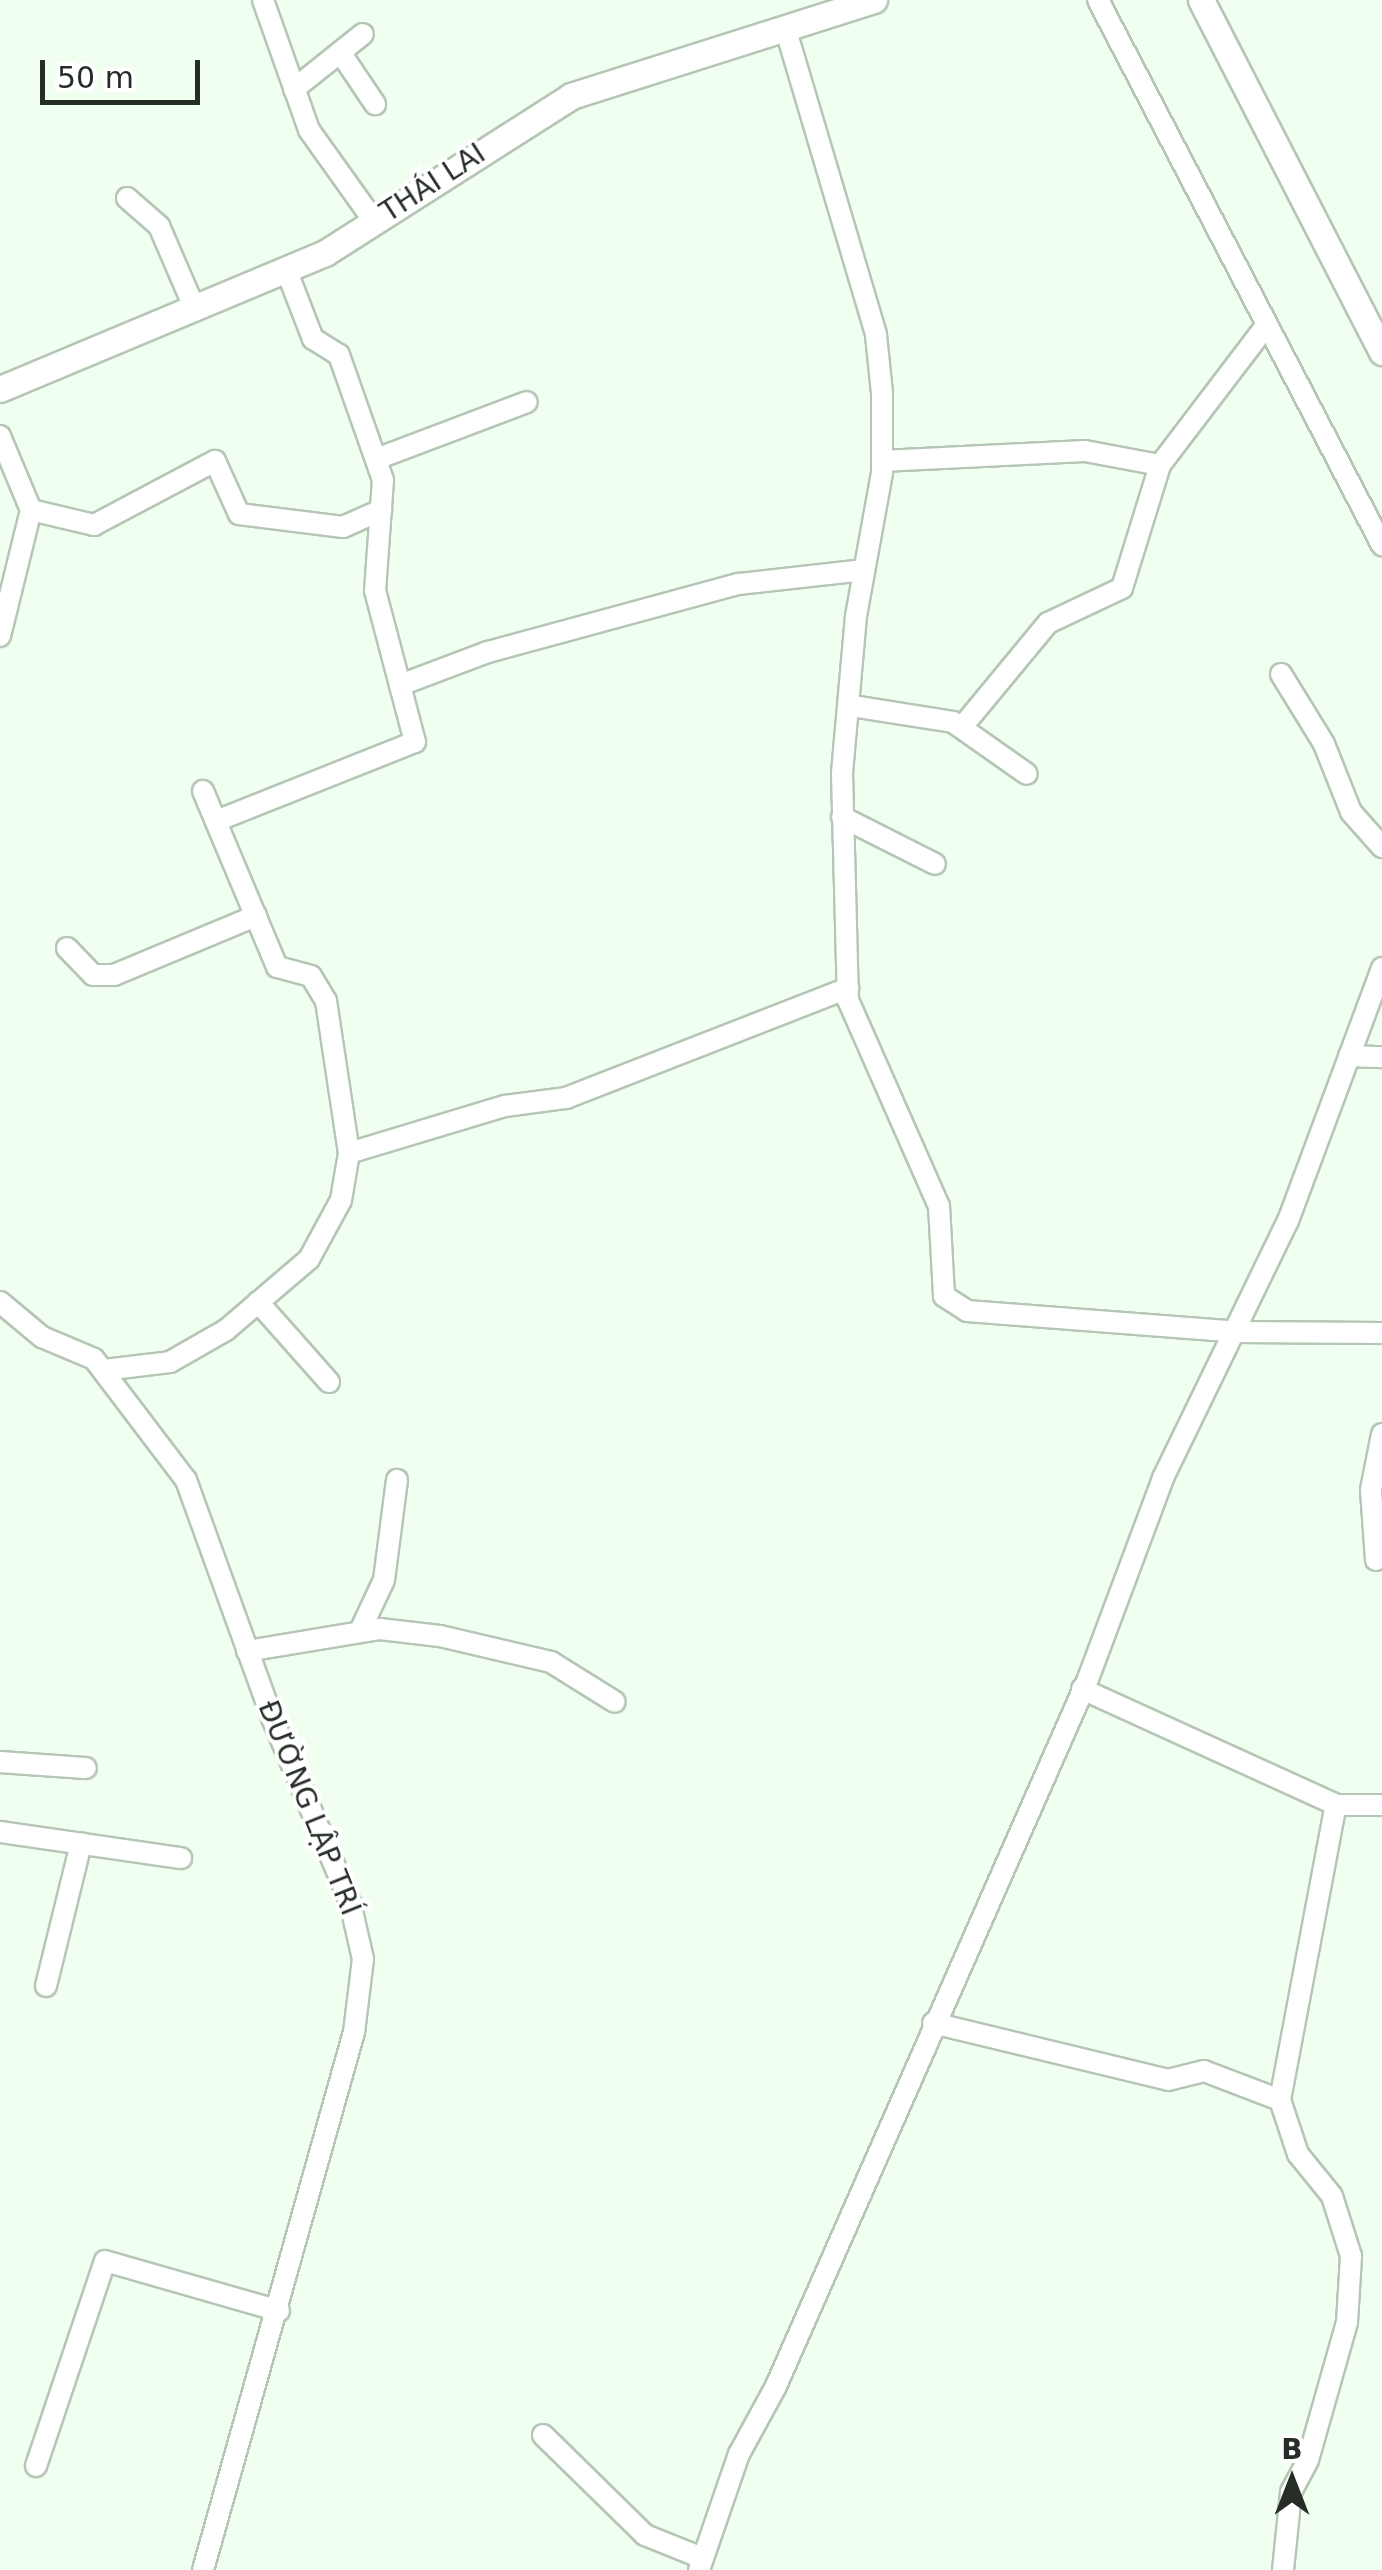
<!DOCTYPE html>
<meta charset="utf-8">
<style>
body{margin:0}
#map{position:relative;width:1382px;height:2570px;overflow:hidden;background:#f1fff1;font-family:"DejaVu Sans",sans-serif}
div>[style]{position:absolute}
[style*='--x']{left:calc(var(--x)*1px);top:calc(var(--y)*1px);width:calc(var(--w)*1px);rotate:calc(var(--a)*1deg)}
.roads{filter:drop-shadow(2px 0 #b5c6b5) drop-shadow(-2px 0 #b5c6b5) drop-shadow(0 2px #b5c6b5) drop-shadow(0 -2px #b5c6b5)}
.minor>*{height:20px;margin:-10px;padding:0 10px;transform-origin:10px;border-radius:10px;background:#fff}
.tertiary>*{height:25px;margin:-12.5px;padding:0 12.5px;transform-origin:12.5px;border-radius:12.5px;background:#fff}
span{translate:-50% -50%;white-space:nowrap;text-align:center;line-height:1.15;-webkit-text-stroke:8px #fff;paint-order:stroke}
.street-label{font-size:28px;color:#262d27}
.north{position:absolute;left:1242px;top:2430px;width:100px;height:100px;-webkit-text-stroke:8px #fff;paint-order:stroke;rotate:0deg;font-size:28px;font-weight:700;line-height:40px;text-align:center;color:#262d27}
.north::after{content:'';display:block;margin:auto;width:35px;height:45px;background:#262d27;clip-path:polygon(50% 0,100% 100%,50% 72%,0 100%)}
.scale{position:absolute;left:40px;top:60px;width:160px;height:45px;box-sizing:border-box;border:5px solid #262d27;border-top:0;padding-left:12px;font-size:30px;line-height:35px;white-space:nowrap;color:#262d27;-webkit-text-stroke:8px #fff;paint-order:stroke}
</style>
<div id="map">
<div class="roads">
<div class="minor">
<div style="--x:263;--y:0;--w:138;--a:70.5"></div>
<div style="--x:309;--y:130;--w:112;--a:54.5"></div>
<div style="--x:1098;--y:0;--w:615;--a:62.48"></div>
<div style="--x:785;--y:27;--w:321;--a:73.5"></div>
<div style="--x:876;--y:335;--w:58;--a:84.1"></div>
<div style="--x:882;--y:393;--w:80;--a:90"></div>
<div style="--x:882;--y:473;--w:145;--a:100.3"></div>
<div style="--x:856;--y:616;--w:158;--a:95.1"></div>
<div style="--x:842;--y:773;--w:227;--a:88.5"></div>
<div style="--x:848;--y:1000;--w:225;--a:66.2"></div>
<div style="--x:939;--y:1206;--w:90;--a:86.8"></div>
<div style="--x:944;--y:1296;--w:27;--a:33"></div>
<div style="--x:967;--y:1311;--w:271;--a:4.4"></div>
<div style="--x:1237;--y:1332;--w:145;--a:0.4"></div>
<div style="--x:340;--y:52;--w:63;--a:56.1"></div>
<div style="--x:294;--y:89;--w:88;--a:-38.6"></div>
<div style="--x:127;--y:198;--w:43;--a:41.2"></div>
<div style="--x:159;--y:226;--w:88;--a:66.6"></div>
<div style="--x:0;--y:436;--w:80;--a:67.3"></div>
<div style="--x:31;--y:510;--w:65;--a:13.4"></div>
<div style="--x:94;--y:525;--w:137;--a:-27.9"></div>
<div style="--x:215;--y:461;--w:58;--a:65.6"></div>
<div style="--x:239;--y:514;--w:105;--a:7.1"></div>
<div style="--x:343;--y:527;--w:42;--a:-24.1"></div>
<div style="--x:376;--y:459;--w:161;--a:-20.7"></div>
<div style="--x:882;--y:461;--w:203;--a:-2.8"></div>
<div style="--x:1085;--y:451;--w:76;--a:10.6"></div>
<div style="--x:0;--y:636;--w:130;--a:-76.2"></div>
<div style="--x:1281;--y:674;--w:82;--a:58.4"></div>
<div style="--x:1324;--y:744;--w:73;--a:68.3"></div>
<div style="--x:1351;--y:812;--w:47;--a:48.5"></div>
<div style="--x:400;--y:685;--w:94;--a:-20.6"></div>
<div style="--x:488;--y:652;--w:260;--a:-15.2"></div>
<div style="--x:739;--y:584;--w:125;--a:-6.4"></div>
<div style="--x:852;--y:706;--w:102;--a:9"></div>
<div style="--x:953;--y:722;--w:90;--a:35.1"></div>
<div style="--x:962;--y:727;--w:135;--a:-50.4"></div>
<div style="--x:1048;--y:623;--w:82;--a:-25.3"></div>
<div style="--x:1122;--y:588;--w:129;--a:-72.8"></div>
<div style="--x:1160;--y:465;--w:173;--a:-52.7"></div>
<div style="--x:842;--y:817;--w:104;--a:26.8"></div>
<div style="--x:216;--y:821;--w:214;--a:-21.7"></div>
<div style="--x:415;--y:742;--w:156;--a:-104.8"></div>
<div style="--x:375;--y:591;--w:111;--a:-85.9"></div>
<div style="--x:383;--y:480;--w:133;--a:-109.4"></div>
<div style="--x:339;--y:355;--w:31;--a:-148"></div>
<div style="--x:313;--y:339;--w:75;--a:-111.1"></div>
<div style="--x:67;--y:948;--w:37;--a:46"></div>
<div style="--x:93;--y:975;--w:21;--a:0"></div>
<div style="--x:114;--y:975;--w:154;--a:-22.6"></div>
<div style="--x:1349;--y:1056;--w:33;--a:2"></div>
<div style="--x:349;--y:1153;--w:163;--a:-16.8"></div>
<div style="--x:505;--y:1106;--w:62;--a:-7.5"></div>
<div style="--x:566;--y:1098;--w:303;--a:-21.3"></div>
<div style="--x:0;--y:1302;--w:55;--a:39.8"></div>
<div style="--x:42;--y:1337;--w:56;--a:22.9"></div>
<div style="--x:94;--y:1359;--w:152;--a:52.8"></div>
<div style="--x:186;--y:1480;--w:253;--a:70.1"></div>
<div style="--x:272;--y:1718;--w:200;--a:67"></div>
<div style="--x:350;--y:1902;--w:58;--a:77.2"></div>
<div style="--x:363;--y:1959;--w:74;--a:97"></div>
<div style="--x:354;--y:2032;--w:559;--a:105.68"></div>
<div style="--x:258;--y:1302;--w:107;--a:48.4"></div>
<div style="--x:104;--y:1370;--w:66;--a:-6.9"></div>
<div style="--x:170;--y:1362;--w:64;--a:-29.7"></div>
<div style="--x:226;--y:1330;--w:109;--a:-40.5"></div>
<div style="--x:309;--y:1259;--w:67;--a:-61.5"></div>
<div style="--x:341;--y:1200;--w:48;--a:-80.3"></div>
<div style="--x:349;--y:1153;--w:154;--a:-98.6"></div>
<div style="--x:326;--y:1001;--w:29;--a:-121"></div>
<div style="--x:311;--y:976;--w:35;--a:-165"></div>
<div style="--x:277;--y:967;--w:191;--a:-112.8"></div>
<div style="--x:1376;--y:1560;--w:70;--a:-94.1"></div>
<div style="--x:1371;--y:1490;--w:57;--a:-78.9"></div>
<div style="--x:360;--y:1631;--w:56;--a:-64.8"></div>
<div style="--x:384;--y:1580;--w:101;--a:-82.6"></div>
<div style="--x:247;--y:1651;--w:135;--a:-9.4"></div>
<div style="--x:380;--y:1629;--w:60;--a:6.7"></div>
<div style="--x:440;--y:1636;--w:114;--a:13.2"></div>
<div style="--x:551;--y:1662;--w:75;--a:32"></div>
<div style="--x:1082;--y:1689;--w:279;--a:24.5"></div>
<div style="--x:1336;--y:1805;--w:46;--a:0"></div>
<div style="--x:0;--y:1762;--w:86;--a:4"></div>
<div style="--x:0;--y:1832;--w:183;--a:8.2"></div>
<div style="--x:46;--y:1986;--w:147;--a:-76.2"></div>
<div style="--x:933;--y:2023;--w:242;--a:13.6"></div>
<div style="--x:1168;--y:2080;--w:37;--a:-14"></div>
<div style="--x:1204;--y:2071;--w:81;--a:20.9"></div>
<div style="--x:543;--y:2435;--w:143;--a:44.4"></div>
<div style="--x:645;--y:2535;--w:61;--a:22"></div>
<div style="--x:36;--y:2466;--w:216;--a:-71.4"></div>
<div style="--x:105;--y:2261;--w:181;--a:16"></div>
<div style="--x:699;--y:2570;--w:123;--a:-71"></div>
<div style="--x:739;--y:2454;--w:77;--a:-61.4"></div>
<div style="--x:776;--y:2386;--w:773;--a:-66.19"></div>
<div style="--x:1088;--y:1679;--w:215;--a:-69.5"></div>
<div style="--x:1163;--y:1478;--w:286;--a:-64.1"></div>
<div style="--x:1288;--y:1221;--w:270;--a:-69.6"></div>
<div style="--x:1283;--y:2570;--w:78;--a:-84.1"></div>
<div style="--x:1291;--y:2492;--w:36;--a:-62"></div>
<div style="--x:1308;--y:2460;--w:143;--a:-74.2"></div>
<div style="--x:1347;--y:2322;--w:66;--a:-86.5"></div>
<div style="--x:1351;--y:2256;--w:63;--a:-107.6"></div>
<div style="--x:1332;--y:2196;--w:54;--a:-129"></div>
<div style="--x:1298;--y:2154;--w:57;--a:-108.4"></div>
<div style="--x:1280;--y:2100;--w:300;--a:-79.3"></div>
</div>
<div class="tertiary">
<div style="--x:1201;--y:0;--w:396;--a:62.8"></div>
<div style="--x:0;--y:389;--w:352;--a:-22.7"></div>
<div style="--x:325;--y:253;--w:292;--a:-32.5"></div>
<div style="--x:571;--y:96;--w:318;--a:-17.6"></div>
</div>
</div>
<div class="street-label">
<span style="left:433px;top:183px;rotate:-33deg">THÁI LAI</span>
<span style="left:309px;top:1808px;rotate:68deg">ĐƯỜNG LẬP TRÍ</span>
</div>
<div class="north">B</div>
<div class="scale">50 m</div>
</div>
